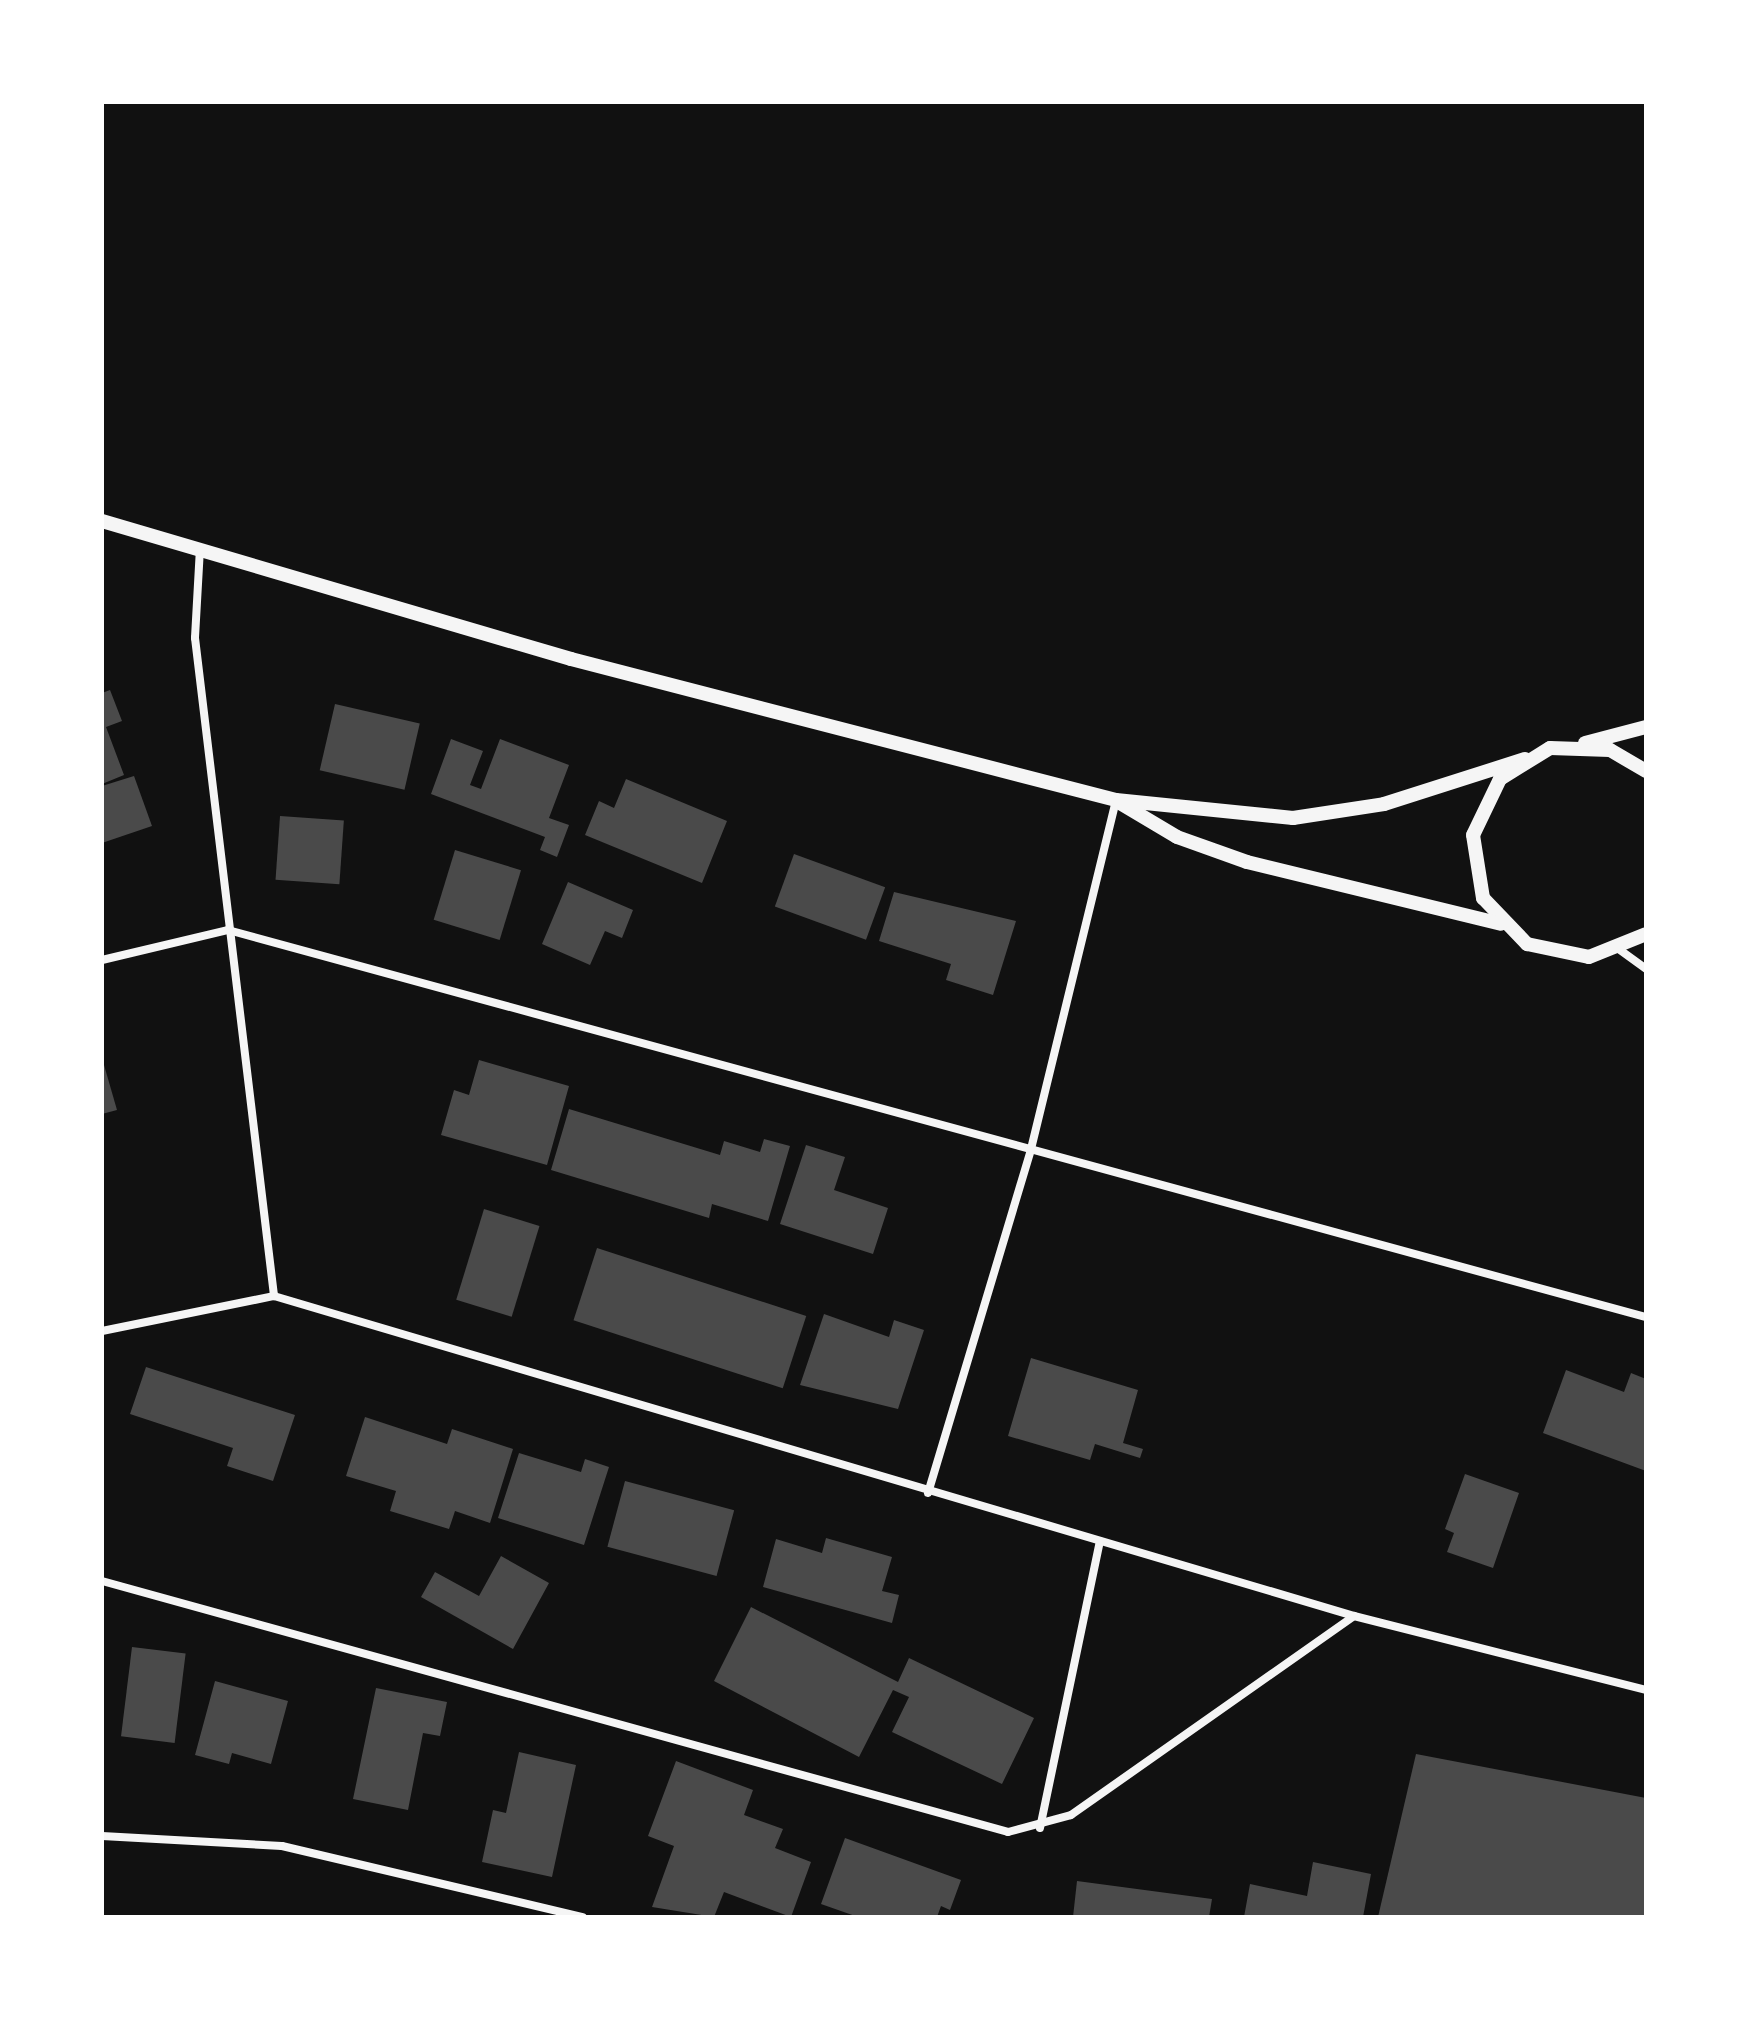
<!DOCTYPE html>
<style>
body{margin:0}
#map{position:relative;width:1748px;height:2019px;overflow:hidden;background:#111;font-family:"DejaVu Sans",sans-serif}
div>[style]{position:absolute}
[style*='--x']{left:calc(var(--x)*1px);top:calc(var(--y)*1px);width:calc(var(--w)*1px);rotate:calc(var(--a)*1deg)}
.building>*{inset:0;background:#4a4a4a;transform-origin:0 0}
.minor>*{height:8px;margin:-4px;padding:0 4px;transform-origin:4px;border-radius:4px;background:#f5f5f5}
.tertiary>*{height:14px;margin:-7px;padding:0 7px;transform-origin:7px;border-radius:7px;background:#f5f5f5}
span{translate:-50% -50%;white-space:nowrap;text-align:center;line-height:1.15;-webkit-text-stroke:8px #fff;paint-order:stroke}
.frame{position:absolute;inset:0;border:104px solid #fff;pointer-events:none}
</style>
<div id="map">
<div class="building">
<div style="clip-path:polygon(110px 690px,122px 721px,106px 727px,124px 775px,102px 784px,102px 693px)"></div>
<div style="left:335px;top:704px;width:87px;height:68px;rotate:13deg"></div>
<div style="clip-path:polygon(451px 739px,483px 751px,470px 785px,481px 789px,500px 739px,569px 765px,549px 818px,569px 825px,557px 857px,540px 850px,545px 837px,431px 794px)"></div>
<div style="clip-path:polygon(134px 776px,152px 826px,102px 843px,102px 786px)"></div>
<div style="clip-path:polygon(626px 779px,727px 821px,702px 883px,585px 835px,599px 801px,614px 808px)"></div>
<div style="left:280px;top:816px;width:64px;height:64px;rotate:4deg"></div>
<div style="left:455px;top:850px;width:69px;height:73px;rotate:17deg"></div>
<div style="left:794px;top:854px;width:97px;height:56px;rotate:20deg"></div>
<div style="clip-path:polygon(568px 882px,633px 910px,622px 938px,605px 931px,590px 965px,542px 944px)"></div>
<div style="clip-path:polygon(894px 892px,1016px 921px,993px 995px,946px 980px,951px 964px,879px 941px)"></div>
<div style="clip-path:polygon(102px 1058px,117px 1110px,102px 1114px)"></div>
<div style="clip-path:polygon(479px 1060px,569px 1086px,547px 1165px,441px 1135px,454px 1090px,469px 1095px)"></div>
<div style="clip-path:polygon(569px 1109px,720px 1155px,724px 1141px,760px 1152px,764px 1139px,790px 1146px,768px 1221px,712px 1204px,709px 1218px,551px 1170px)"></div>
<div style="clip-path:polygon(806px 1145px,845px 1157px,834px 1190px,888px 1208px,873px 1254px,780px 1224px)"></div>
<div style="left:484px;top:1209px;width:58px;height:95px;rotate:17deg"></div>
<div style="left:597px;top:1248px;width:220px;height:76px;rotate:18deg"></div>
<div style="clip-path:polygon(824px 1314px,889px 1337px,894px 1320px,924px 1330px,898px 1409px,800px 1385px)"></div>
<div style="clip-path:polygon(1031px 1358px,1138px 1390px,1123px 1443px,1143px 1449px,1140px 1458px,1095px 1444px,1090px 1460px,1008px 1436px)"></div>
<div style="clip-path:polygon(146px 1367px,295px 1415px,273px 1481px,227px 1466px,233px 1448px,130px 1414px)"></div>
<div style="clip-path:polygon(1566px 1370px,1624px 1392px,1631px 1373px,1646px 1379px,1646px 1471px,1543px 1433px)"></div>
<div style="clip-path:polygon(365px 1417px,447px 1444px,452px 1429px,513px 1449px,490px 1523px,455px 1511px,449px 1529px,390px 1511px,396px 1491px,346px 1476px)"></div>
<div style="clip-path:polygon(519px 1453px,581px 1472px,585px 1459px,609px 1467px,584px 1545px,498px 1518px)"></div>
<div style="clip-path:polygon(1465px 1474px,1519px 1493px,1493px 1568px,1447px 1552px,1454px 1533px,1445px 1529px)"></div>
<div style="left:625px;top:1481px;width:113px;height:68px;rotate:15deg"></div>
<div style="clip-path:polygon(826px 1538px,892px 1557px,882px 1591px,899px 1595px,892px 1623px,763px 1587px,776px 1539px,822px 1553px)"></div>
<div style="clip-path:polygon(501px 1556px,549px 1583px,513px 1649px,421px 1597px,435px 1572px,479px 1596px)"></div>
<div style="clip-path:polygon(751px 1607px,898px 1682px,909px 1658px,1034px 1718px,1002px 1784px,892px 1732px,909px 1697px,893px 1690px,859px 1757px,714px 1681px)"></div>
<div style="left:132px;top:1647px;width:54px;height:90px;rotate:7deg"></div>
<div style="clip-path:polygon(215px 1681px,288px 1701px,271px 1764px,232px 1753px,229px 1764px,195px 1755px)"></div>
<div style="clip-path:polygon(376px 1688px,447px 1702px,440px 1736px,423px 1733px,408px 1810px,353px 1799px)"></div>
<div style="clip-path:polygon(519px 1752px,576px 1765px,552px 1877px,482px 1862px,493px 1810px,506px 1813px)"></div>
<div style="clip-path:polygon(1416px 1754px,1646px 1798px,1646px 1917px,1378px 1917px)"></div>
<div style="clip-path:polygon(676px 1761px,753px 1790px,744px 1815px,783px 1829px,775px 1848px,811px 1862px,791px 1917px,724px 1892px,714px 1917px,652px 1907px,674px 1846px,648px 1836px)"></div>
<div style="clip-path:polygon(845px 1838px,961px 1880px,950px 1910px,941px 1906px,937px 1917px,858px 1917px,821px 1904px)"></div>
<div style="clip-path:polygon(1313px 1862px,1371px 1874px,1363px 1917px,1244px 1917px,1250px 1884px,1307px 1896px)"></div>
<div style="clip-path:polygon(1077px 1881px,1212px 1899px,1209px 1917px,1073px 1917px)"></div>
</div>
<div class="minor">
<div style="--x:200;--y:548;--w:90;--a:93.2"></div>
<div style="--x:195;--y:638;--w:663;--a:83.15"></div>
<div style="--x:1620;--y:950;--w:32;--a:36"></div>
<div style="--x:102;--y:960;--w:130;--a:-13.4"></div>
<div style="--x:228;--y:930;--w:1470;--a:15.27"></div>
<div style="--x:102;--y:1331;--w:176;--a:-11.5"></div>
<div style="--x:274;--y:1296;--w:1126;--a:16.5"></div>
<div style="--x:1354;--y:1616;--w:301;--a:14.2"></div>
<div style="--x:928;--y:1493;--w:359;--a:-73.3"></div>
<div style="--x:1031;--y:1149;--w:359;--a:-76.3"></div>
<div style="--x:102;--y:1581;--w:940;--a:15.48"></div>
<div style="--x:1008;--y:1832;--w:65;--a:-15.1"></div>
<div style="--x:1071;--y:1815;--w:346;--a:-35.1"></div>
<div style="--x:1040;--y:1828;--w:293;--a:-78.2"></div>
<div style="--x:102;--y:1836;--w:180;--a:3.2"></div>
<div style="--x:282;--y:1846;--w:309;--a:13.3"></div>
</div>
<div class="tertiary">
<div style="--x:102;--y:521;--w:489;--a:16.4"></div>
<div style="--x:571;--y:659;--w:563;--a:14.51"></div>
<div style="--x:1116;--y:800;--w:178;--a:5.8"></div>
<div style="--x:1293;--y:818;--w:92;--a:-8.7"></div>
<div style="--x:1384;--y:804;--w:148;--a:-17.7"></div>
<div style="--x:1585;--y:743;--w:63;--a:-14.7"></div>
<div style="--x:1646;--y:771;--w:42;--a:-149.7"></div>
<div style="--x:1610;--y:750;--w:60;--a:-178.1"></div>
<div style="--x:1550;--y:748;--w:59;--a:148.2"></div>
<div style="--x:1500;--y:779;--w:62;--a:115.7"></div>
<div style="--x:1473;--y:835;--w:64;--a:81"></div>
<div style="--x:1483;--y:898;--w:64;--a:46.3"></div>
<div style="--x:1527;--y:944;--w:63;--a:11.8"></div>
<div style="--x:1589;--y:957;--w:61;--a:-22"></div>
<div style="--x:1120;--y:803;--w:66;--a:30.8"></div>
<div style="--x:1177;--y:837;--w:74;--a:19.7"></div>
<div style="--x:1247;--y:862;--w:261;--a:13.7"></div>
</div>
<div class="frame"></div>
</div>
